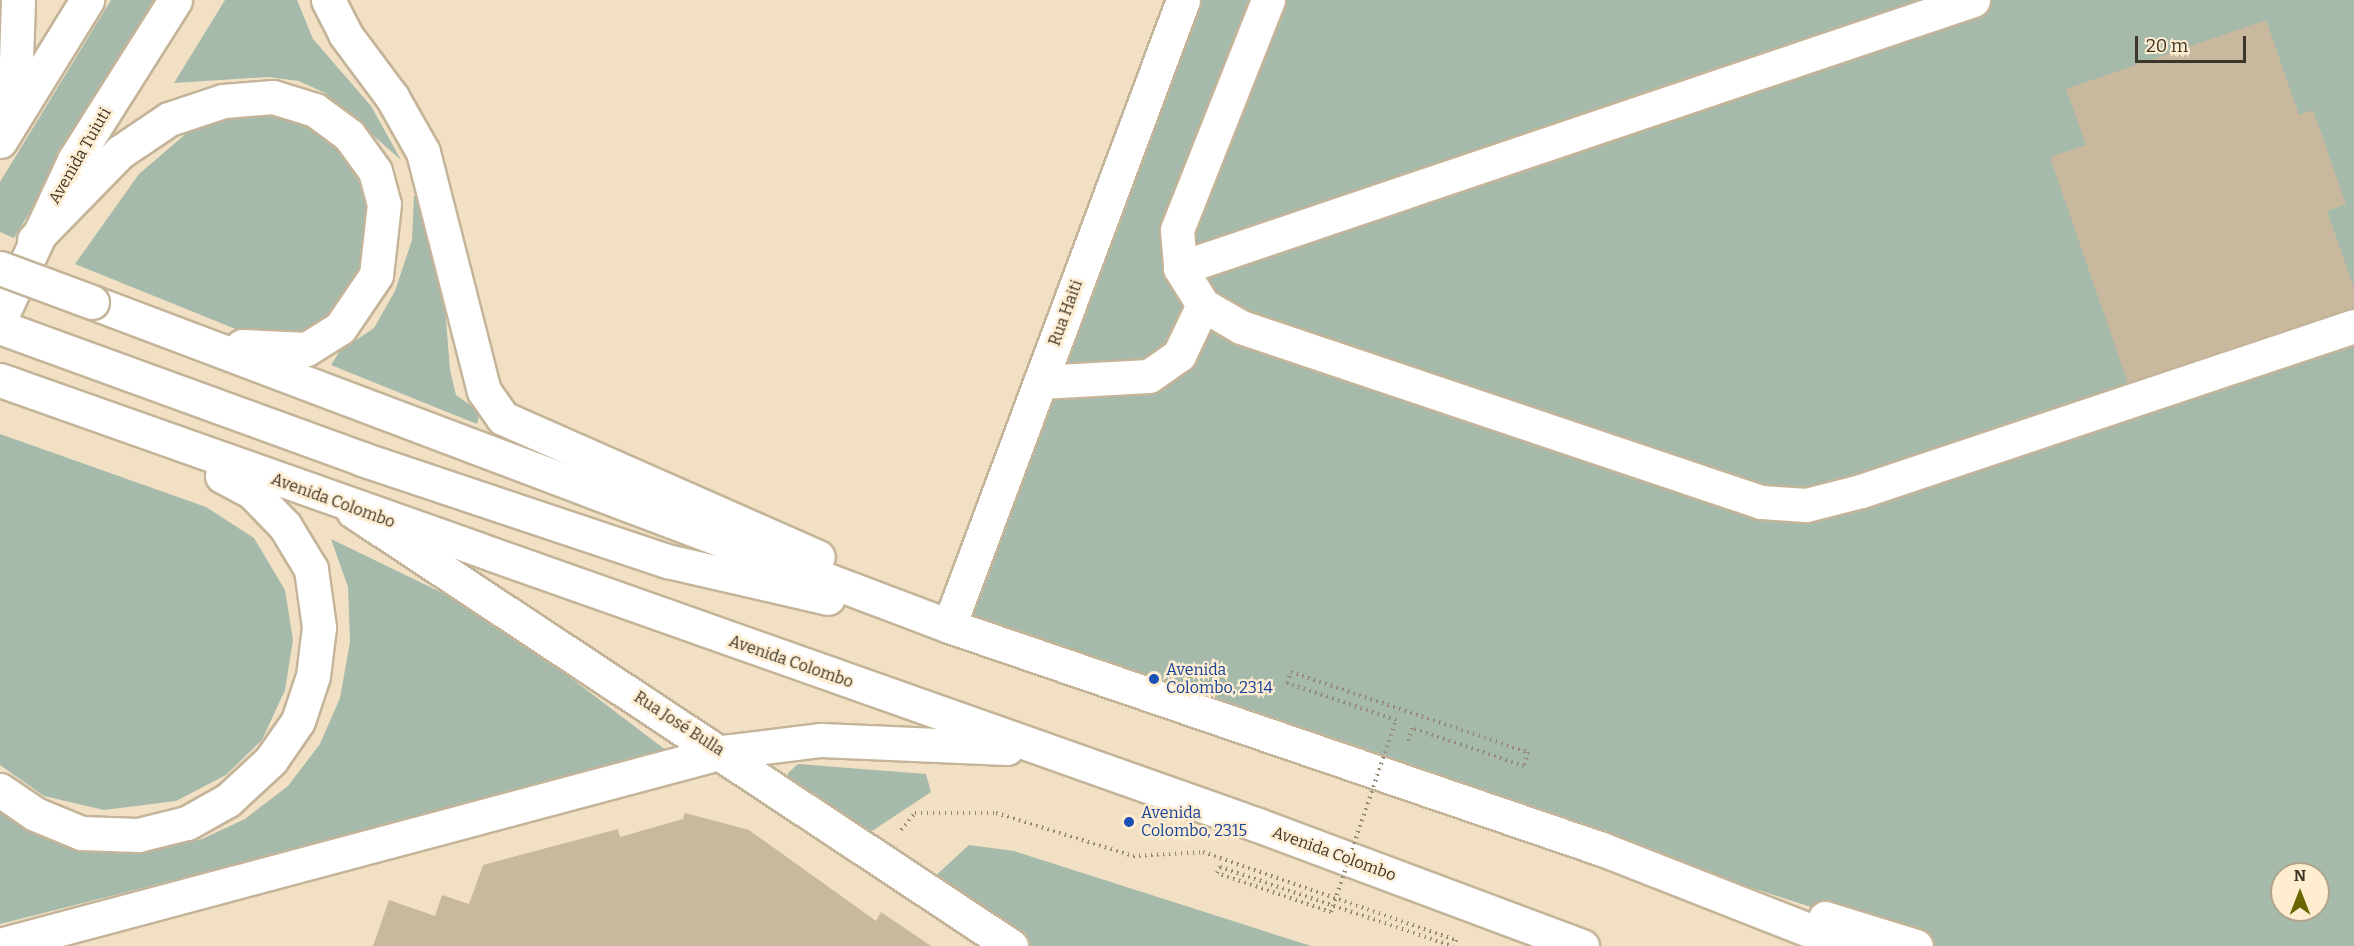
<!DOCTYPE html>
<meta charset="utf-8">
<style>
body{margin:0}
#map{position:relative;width:2354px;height:946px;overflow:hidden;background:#f1e0c4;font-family:Bitter,serif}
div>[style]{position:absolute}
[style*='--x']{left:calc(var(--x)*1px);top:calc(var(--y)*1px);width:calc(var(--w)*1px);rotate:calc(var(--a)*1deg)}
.green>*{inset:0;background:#a5baaa}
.building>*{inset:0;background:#c8b89d}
.path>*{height:4px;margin-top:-2px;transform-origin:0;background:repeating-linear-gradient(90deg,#948875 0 1.5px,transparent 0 6px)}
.roads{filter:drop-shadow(2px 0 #c4b499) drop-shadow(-2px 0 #c4b499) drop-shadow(0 2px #c4b499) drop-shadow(0 -2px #c4b499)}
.minor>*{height:33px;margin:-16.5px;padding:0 16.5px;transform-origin:16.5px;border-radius:16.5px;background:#fff}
.major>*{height:33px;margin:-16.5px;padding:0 16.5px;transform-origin:16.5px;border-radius:16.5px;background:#fff}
.path-bridge>*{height:4px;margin-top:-2px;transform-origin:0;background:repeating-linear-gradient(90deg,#948875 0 1.5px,transparent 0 6px)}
.bridges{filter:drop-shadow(2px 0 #c4b499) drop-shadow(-2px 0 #c4b499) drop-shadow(0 2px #c4b499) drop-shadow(0 -2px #c4b499)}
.major-bridge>*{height:33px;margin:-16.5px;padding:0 16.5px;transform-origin:16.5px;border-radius:16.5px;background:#fff}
.dots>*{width:16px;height:16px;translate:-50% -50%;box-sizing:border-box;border:3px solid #feedd1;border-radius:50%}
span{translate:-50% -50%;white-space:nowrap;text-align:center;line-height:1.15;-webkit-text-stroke:4.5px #feedd1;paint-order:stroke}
.street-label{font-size:16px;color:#3d362b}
.transit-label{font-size:16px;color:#164399}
.left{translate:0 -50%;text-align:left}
.north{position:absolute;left:2270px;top:862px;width:60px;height:60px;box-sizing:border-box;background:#feedd1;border:2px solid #b1a48f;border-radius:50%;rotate:0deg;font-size:16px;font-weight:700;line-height:24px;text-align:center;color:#3d362b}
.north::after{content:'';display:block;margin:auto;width:21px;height:27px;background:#696600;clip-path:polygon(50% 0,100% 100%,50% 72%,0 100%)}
.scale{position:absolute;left:2135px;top:36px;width:111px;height:27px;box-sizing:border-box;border:3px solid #3d362b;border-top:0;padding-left:8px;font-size:18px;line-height:21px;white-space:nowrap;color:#3d362b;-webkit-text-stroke:4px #feedd1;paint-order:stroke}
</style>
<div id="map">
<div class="green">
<div style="clip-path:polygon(111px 0,159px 0,14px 238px,0 232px,0 182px)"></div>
<div style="clip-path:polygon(225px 0,297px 0,313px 39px,371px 106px,401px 160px,325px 93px,299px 81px,268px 77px,174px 83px)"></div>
<div style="clip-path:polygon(evenodd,1187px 0,2354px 0,2354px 946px,1930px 946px,950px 626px,1187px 0,2282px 874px,2318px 874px,2318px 910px,2282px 910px,2282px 874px)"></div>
<div style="clip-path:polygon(273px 109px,324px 130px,357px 166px,375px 217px,371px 263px,347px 300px,314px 331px,265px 341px,75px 264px,139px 174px,195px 126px,225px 112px)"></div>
<div style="clip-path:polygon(422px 192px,442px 270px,450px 370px,456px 395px,480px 412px,477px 424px,331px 365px,340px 351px,374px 328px,395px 291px,412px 240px,414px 196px)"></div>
<div style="clip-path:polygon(0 434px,206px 507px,254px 538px,285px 590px,293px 640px,285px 690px,262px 740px,226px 775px,176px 801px,104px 810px,44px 796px,0 765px)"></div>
<div style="clip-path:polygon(331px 539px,488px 615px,671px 754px,0 924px,0 810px,49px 838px,99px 850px,153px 851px,202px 839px,245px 819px,288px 786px,320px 744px,340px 698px,350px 642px,348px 587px)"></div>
<div style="clip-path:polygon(798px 764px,926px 774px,931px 792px,872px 831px,789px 784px,788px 773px)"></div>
<div style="clip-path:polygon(969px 845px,1014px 851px,1311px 946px,1032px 946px,931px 880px)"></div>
</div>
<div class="building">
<div style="clip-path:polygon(2266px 20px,2299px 115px,2313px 110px,2346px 204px,2327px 211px,2354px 288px,2354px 307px,2128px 384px,2050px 157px,2086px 145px,2066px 89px)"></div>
<div style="clip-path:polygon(685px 813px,749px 830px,876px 921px,881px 912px,931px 946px,373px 946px,389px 900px,435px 916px,442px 895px,469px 904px,483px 865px,618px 829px,620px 837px,683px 819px)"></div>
</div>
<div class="path">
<div style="--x:1396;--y:720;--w:115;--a:-161.3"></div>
<div style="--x:1287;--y:683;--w:12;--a:-70"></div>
<div style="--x:1291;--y:672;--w:250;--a:18.7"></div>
<div style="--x:1528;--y:752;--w:15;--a:106"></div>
<div style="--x:1524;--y:766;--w:118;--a:-161.3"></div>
<div style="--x:1412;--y:728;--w:18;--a:106"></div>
<div style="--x:901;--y:830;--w:22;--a:-51"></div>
<div style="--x:915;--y:813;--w:81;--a:0"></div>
<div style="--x:996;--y:813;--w:144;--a:17.4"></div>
<div style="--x:1133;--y:856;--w:70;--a:-3.3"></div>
<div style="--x:1203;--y:852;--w:268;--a:19.2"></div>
<div style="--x:1456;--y:940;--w:6;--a:108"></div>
<div style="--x:1331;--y:912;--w:120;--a:-161.1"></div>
<div style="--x:1217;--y:873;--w:7;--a:-63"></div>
<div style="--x:1220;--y:867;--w:245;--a:18.8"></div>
</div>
<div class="roads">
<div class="minor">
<div style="--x:1268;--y:0;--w:247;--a:111.6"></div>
<div style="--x:1177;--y:230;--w:38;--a:85"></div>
<div style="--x:1180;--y:268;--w:44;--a:58.1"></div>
<div style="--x:1203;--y:305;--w:44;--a:30.1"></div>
<div style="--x:1241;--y:327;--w:549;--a:18.6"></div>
<div style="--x:1761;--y:502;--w:45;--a:3.8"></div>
<div style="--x:1806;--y:505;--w:57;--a:-14.3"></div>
<div style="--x:1861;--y:491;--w:520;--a:-18.5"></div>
<div style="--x:1180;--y:268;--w:837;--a:-18.67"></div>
<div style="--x:1040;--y:382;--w:109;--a:-3.2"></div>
<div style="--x:1149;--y:376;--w:37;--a:-35"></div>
<div style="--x:1179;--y:355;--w:55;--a:-64.4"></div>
<div style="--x:353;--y:511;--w:789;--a:33.47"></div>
<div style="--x:949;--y:626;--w:668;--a:-69.5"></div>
</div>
<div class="major">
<div style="--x:328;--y:0;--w:38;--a:63"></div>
<div style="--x:345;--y:34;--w:79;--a:53.3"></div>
<div style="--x:392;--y:97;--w:63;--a:60.6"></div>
<div style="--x:423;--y:152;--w:247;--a:75.7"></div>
<div style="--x:484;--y:391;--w:33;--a:55"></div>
<div style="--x:503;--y:418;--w:344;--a:23.8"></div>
<div style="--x:1;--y:119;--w:60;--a:-75.5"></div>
<div style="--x:16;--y:61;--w:61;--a:-88.1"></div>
<div style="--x:0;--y:141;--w:166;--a:-58.3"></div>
<div style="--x:34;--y:240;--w:123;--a:-45.7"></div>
<div style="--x:120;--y:152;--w:59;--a:-34"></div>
<div style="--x:169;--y:119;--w:57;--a:-18.4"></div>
<div style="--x:223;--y:101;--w:50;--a:-4.6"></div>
<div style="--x:273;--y:97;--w:44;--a:17.2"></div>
<div style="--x:315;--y:110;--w:42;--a:36.3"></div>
<div style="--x:349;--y:135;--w:44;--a:54.2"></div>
<div style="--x:375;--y:171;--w:34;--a:75"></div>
<div style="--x:384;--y:204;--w:71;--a:96.4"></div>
<div style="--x:376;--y:275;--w:64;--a:124.2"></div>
<div style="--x:340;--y:328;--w:40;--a:148"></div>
<div style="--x:306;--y:349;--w:64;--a:-177.3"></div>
<div style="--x:92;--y:302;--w:916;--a:20.71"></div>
<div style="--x:949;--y:626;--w:690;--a:18.86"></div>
<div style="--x:1602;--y:849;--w:266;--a:21.4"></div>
<div style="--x:0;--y:319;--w:175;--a:-65"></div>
<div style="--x:74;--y:160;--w:189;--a:-57.7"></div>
<div style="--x:0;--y:327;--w:385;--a:20"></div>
<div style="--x:362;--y:459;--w:322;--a:18.5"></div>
<div style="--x:667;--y:561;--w:165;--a:12.9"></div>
<div style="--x:0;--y:380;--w:1334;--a:19.48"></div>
<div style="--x:1258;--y:825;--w:346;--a:20.5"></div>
<div style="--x:0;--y:790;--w:42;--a:34.4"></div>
<div style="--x:35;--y:814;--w:50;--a:22.4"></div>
<div style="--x:81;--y:833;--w:57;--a:2"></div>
<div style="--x:138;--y:835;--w:50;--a:-13.8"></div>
<div style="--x:187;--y:823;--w:47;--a:-29.3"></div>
<div style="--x:228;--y:800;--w:59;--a:-42.9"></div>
<div style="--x:271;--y:760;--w:47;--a:-55.3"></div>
<div style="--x:298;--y:721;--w:47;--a:-71.6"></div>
<div style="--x:313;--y:676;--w:49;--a:-83"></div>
<div style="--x:319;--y:627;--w:59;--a:-97.9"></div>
<div style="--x:311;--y:569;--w:50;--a:-121.2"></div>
<div style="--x:285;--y:526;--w:47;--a:-134.1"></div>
<div style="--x:252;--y:492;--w:34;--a:-152"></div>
<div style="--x:1825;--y:918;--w:95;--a:17.1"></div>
<div style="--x:0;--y:945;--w:748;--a:-14.95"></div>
<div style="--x:723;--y:752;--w:99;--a:-7"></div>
<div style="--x:821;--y:740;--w:186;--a:2.5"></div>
</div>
</div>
<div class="path-bridge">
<div style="--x:1331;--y:912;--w:203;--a:-71.3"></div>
</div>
<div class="bridges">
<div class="major-bridge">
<div style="--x:0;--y:268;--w:98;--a:20.3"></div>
</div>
</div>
<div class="dots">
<div style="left:1154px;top:679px;background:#1a4fb4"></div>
<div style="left:1129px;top:822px;background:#1a4fb4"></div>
</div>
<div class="street-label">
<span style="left:80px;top:156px;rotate:-60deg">Avenida Tuiuti</span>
<span style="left:1066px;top:313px;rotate:-70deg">Rua Haiti</span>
<span style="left:333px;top:501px;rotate:20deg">Avenida Colombo</span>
<span style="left:791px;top:662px;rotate:19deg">Avenida Colombo</span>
<span style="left:679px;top:724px;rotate:33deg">Rua José Bulla</span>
<span style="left:1334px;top:854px;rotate:20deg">Avenida Colombo</span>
</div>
<div class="transit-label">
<span class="left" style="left:1166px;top:679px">Avenida<br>Colombo, 2314</span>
<span class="left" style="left:1141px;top:822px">Avenida<br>Colombo, 2315</span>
</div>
<div class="north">N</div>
<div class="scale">20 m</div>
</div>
